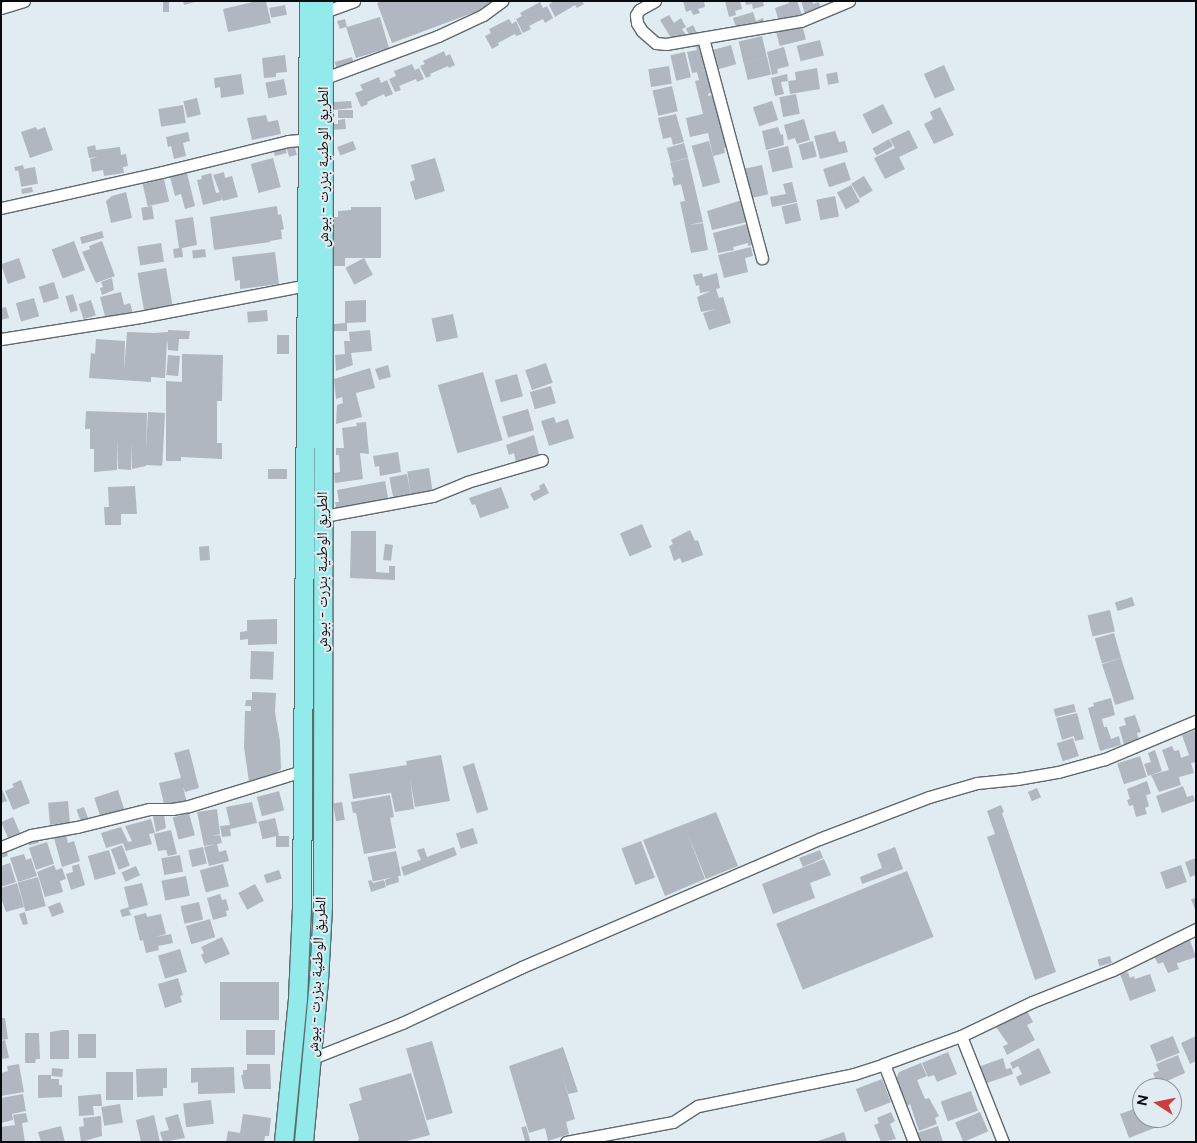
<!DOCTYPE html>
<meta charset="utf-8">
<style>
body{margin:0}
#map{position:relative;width:1197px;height:1143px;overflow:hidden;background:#e0ecf1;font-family:Figtree,"Noto Naskh Arabic",sans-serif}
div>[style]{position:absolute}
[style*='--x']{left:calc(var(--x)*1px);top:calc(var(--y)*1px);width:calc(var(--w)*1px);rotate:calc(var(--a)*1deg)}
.building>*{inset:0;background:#b1b7c0;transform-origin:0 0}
.roads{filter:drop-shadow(1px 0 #5e696d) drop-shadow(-1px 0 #5e696d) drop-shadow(0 1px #5e696d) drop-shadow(0 -1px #5e696d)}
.minor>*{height:11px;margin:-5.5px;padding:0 5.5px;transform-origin:5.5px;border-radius:5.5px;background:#fff}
.primary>*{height:18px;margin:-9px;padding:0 9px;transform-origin:9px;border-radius:9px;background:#92ebea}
span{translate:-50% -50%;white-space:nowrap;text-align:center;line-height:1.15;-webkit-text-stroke:4px #e0ecf1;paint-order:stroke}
.street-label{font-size:15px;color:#080c0e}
.frame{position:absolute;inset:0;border:2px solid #080c0e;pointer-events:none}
.north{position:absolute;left:1132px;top:1078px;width:50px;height:50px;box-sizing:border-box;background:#e0ecf1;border:1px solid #8a9296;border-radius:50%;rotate:281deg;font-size:14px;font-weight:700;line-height:20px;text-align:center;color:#080c0e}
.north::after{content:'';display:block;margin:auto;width:18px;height:22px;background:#cc3d3e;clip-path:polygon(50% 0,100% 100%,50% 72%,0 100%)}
</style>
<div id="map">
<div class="building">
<div style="left:163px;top:1px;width:6px;height:11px"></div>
<div style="clip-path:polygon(183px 1px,195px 1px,195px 2px,184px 5px)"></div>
<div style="clip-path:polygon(257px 1px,266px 1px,271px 23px,228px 32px,223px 9px)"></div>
<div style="clip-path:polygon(382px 1px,493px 1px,494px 5px,392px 43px,377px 3px)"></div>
<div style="clip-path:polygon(553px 1px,582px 1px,584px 4px,577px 8px,575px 5px,555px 17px,549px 5px)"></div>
<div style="clip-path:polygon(683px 1px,704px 1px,705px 7px,698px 9px,700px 13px,693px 15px,691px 10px,686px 12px)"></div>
<div style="clip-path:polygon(725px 1px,740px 1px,742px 9px,735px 11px,736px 15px,729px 17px)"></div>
<div style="clip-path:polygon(745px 1px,763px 1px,764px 6px,753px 9px,752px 4px,746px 5px)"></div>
<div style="clip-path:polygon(789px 1px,797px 1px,802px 15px,779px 22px,775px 8px,789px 3px)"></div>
<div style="clip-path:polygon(801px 1px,812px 1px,813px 4px,819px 2px,821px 10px,805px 14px)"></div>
<div style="clip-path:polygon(540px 2px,543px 8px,547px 6px,553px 18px,545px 23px,543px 19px,529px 26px,531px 29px,523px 33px,516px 19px,522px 16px,520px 13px)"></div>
<div style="left:285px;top:5px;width:10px;height:16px;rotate:79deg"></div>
<div style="clip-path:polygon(753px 12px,756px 21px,763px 18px,765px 25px,737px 30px,733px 18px)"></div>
<div style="clip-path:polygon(669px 15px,674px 23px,681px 18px,686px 27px,682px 29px,686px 35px,674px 43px,660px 20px)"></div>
<div style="clip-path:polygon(380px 17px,389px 48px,356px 58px,346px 27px,340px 29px,337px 21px,345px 19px,347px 27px)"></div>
<div style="clip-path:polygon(509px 19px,512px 24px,516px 21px,522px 34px,516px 36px,515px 34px,498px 43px,499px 45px,492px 49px,485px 36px,491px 33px,489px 29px)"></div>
<div style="left:802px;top:24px;width:16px;height:27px;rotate:76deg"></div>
<div style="left:693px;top:25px;width:9px;height:8px;rotate:63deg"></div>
<div style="left:762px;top:36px;width:22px;height:24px;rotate:77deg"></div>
<div style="left:820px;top:40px;width:16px;height:24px;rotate:76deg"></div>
<div style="clip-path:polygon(704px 44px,710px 68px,702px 71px,711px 69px,716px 91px,708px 94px,708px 96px,712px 95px,714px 102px,719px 101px,730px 146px,724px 148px,725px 153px,713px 156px,708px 133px,690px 137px,686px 118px,703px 114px,695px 81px,699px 80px,697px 72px,692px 73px,687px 52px,697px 50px,696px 46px)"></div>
<div style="left:731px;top:45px;width:20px;height:18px;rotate:75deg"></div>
<div style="clip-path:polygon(784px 47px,789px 66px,777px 69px,778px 73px,772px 75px,767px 52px)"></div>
<div style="clip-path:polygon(444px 51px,446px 56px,450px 54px,455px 65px,449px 68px,448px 66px,430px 74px,431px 76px,426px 78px,420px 66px,425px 64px,423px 61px)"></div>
<div style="left:685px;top:52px;width:26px;height:15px;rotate:77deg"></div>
<div style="clip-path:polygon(285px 55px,287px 72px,276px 73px,276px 77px,264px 78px,262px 58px)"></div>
<div style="left:352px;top:57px;width:7px;height:18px;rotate:74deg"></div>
<div style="left:767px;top:57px;width:18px;height:24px;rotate:77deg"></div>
<div style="clip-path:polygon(412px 64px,415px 70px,419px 68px,424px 79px,417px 82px,416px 79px,399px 86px,401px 90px,395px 92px,389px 79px,396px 76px,394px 71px)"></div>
<div style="left:944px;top:65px;width:27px;height:22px;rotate:66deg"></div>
<div style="left:669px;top:66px;width:18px;height:21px;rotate:81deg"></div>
<div style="clip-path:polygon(817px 68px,820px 89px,790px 94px,788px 81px,796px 80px,795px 72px)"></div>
<div style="left:837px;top:72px;width:11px;height:11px;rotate:80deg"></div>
<div style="clip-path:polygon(241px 74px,244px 94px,221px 98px,220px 87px,215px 88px,214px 78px)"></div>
<div style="clip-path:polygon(787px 74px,788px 81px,781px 82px,784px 94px,775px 96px,771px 78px)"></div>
<div style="clip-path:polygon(379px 77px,381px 83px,387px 80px,393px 94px,385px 97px,384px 94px,367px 102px,368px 104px,361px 107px,355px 93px,363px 90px,360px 85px)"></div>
<div style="left:284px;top:79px;width:16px;height:19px;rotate:79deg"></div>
<div style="left:672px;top:86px;width:26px;height:20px;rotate:77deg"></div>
<div style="left:796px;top:94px;width:20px;height:17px;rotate:79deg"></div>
<div style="left:197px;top:98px;width:17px;height:14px;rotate:77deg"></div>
<div style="clip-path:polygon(351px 101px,352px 108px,334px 110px,333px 102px)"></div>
<div style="left:772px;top:101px;width:20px;height:20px;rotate:72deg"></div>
<div style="left:883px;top:104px;width:22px;height:23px;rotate:63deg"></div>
<div style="left:183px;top:105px;width:18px;height:25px;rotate:81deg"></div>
<div style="clip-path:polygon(940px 107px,954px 135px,934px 144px,924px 124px,933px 119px,930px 112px)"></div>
<div style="left:353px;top:110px;width:8px;height:15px;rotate:90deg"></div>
<div style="clip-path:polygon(676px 114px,684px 142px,673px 145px,671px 137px,663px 139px,658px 118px)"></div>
<div style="clip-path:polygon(266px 115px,268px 122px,278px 120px,281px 134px,252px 140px,247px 118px)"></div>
<div style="clip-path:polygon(345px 119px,346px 129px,331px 130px,330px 124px,338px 124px,338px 120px)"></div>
<div style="clip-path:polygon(804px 119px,810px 140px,797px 144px,795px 138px,788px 140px,784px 125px)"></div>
<div style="clip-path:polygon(36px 127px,37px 130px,45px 127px,53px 150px,30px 158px,21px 132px)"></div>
<div style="clip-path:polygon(778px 127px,781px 135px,783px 134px,784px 145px,766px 150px,762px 131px)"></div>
<div style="clip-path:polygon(909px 130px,918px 148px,899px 157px,905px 169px,885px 179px,874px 158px,895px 148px,890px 139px)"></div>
<div style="clip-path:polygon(835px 131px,839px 142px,845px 141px,848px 152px,820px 159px,814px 136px)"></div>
<div style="clip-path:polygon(188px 132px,190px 141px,183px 143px,186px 156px,174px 159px,171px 146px,168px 147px,166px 137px)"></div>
<div style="left:889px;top:139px;width:8px;height:19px;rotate:60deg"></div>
<div style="left:353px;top:141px;width:9px;height:17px;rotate:69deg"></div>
<div style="left:709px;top:141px;width:43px;height:18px;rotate:75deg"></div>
<div style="left:813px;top:141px;width:16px;height:15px;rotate:76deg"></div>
<div style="left:684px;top:143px;width:15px;height:18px;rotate:74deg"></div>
<div style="left:294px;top:144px;width:11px;height:8px;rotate:75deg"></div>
<div style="clip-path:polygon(95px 145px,96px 150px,120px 147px,121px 155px,126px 154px,128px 166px,123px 167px,124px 173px,104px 176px,103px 170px,92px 172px,90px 159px,98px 157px,89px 158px,87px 147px)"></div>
<div style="clip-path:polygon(285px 146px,287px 153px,275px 156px,273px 150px)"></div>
<div style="left:788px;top:146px;width:22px;height:21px;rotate:77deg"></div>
<div style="left:273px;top:158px;width:30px;height:23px;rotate:75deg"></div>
<div style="clip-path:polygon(435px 158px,445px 191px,415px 200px,410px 182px,415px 180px,411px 165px)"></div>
<div style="clip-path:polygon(688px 158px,703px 222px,689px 225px,703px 223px,708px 250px,691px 253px,680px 202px,685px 201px,681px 184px,674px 186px,672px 178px,674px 177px,670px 163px)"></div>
<div style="left:845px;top:162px;width:19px;height:23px;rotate:72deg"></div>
<div style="left:23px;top:165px;width:4px;height:9px;rotate:76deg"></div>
<div style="left:762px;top:165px;width:30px;height:21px;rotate:78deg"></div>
<div style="left:35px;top:167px;width:17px;height:17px;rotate:80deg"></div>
<div style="clip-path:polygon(224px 172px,225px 178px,232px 176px,238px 197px,223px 201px,213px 175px)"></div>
<div style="clip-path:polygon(187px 173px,195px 206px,185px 209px,181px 194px,175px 196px,170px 177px)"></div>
<div style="clip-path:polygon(211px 173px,216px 193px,220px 192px,222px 200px,203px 205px,197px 180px,202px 179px,201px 176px)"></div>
<div style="left:864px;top:176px;width:17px;height:15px;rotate:59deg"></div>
<div style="left:164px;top:179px;width:23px;height:22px;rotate:77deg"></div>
<div style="clip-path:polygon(792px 182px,797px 202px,772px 207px,770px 197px,786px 194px,783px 184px)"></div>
<div style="left:851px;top:185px;width:19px;height:16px;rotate:62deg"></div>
<div style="left:32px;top:187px;width:5px;height:11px;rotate:79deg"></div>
<div style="clip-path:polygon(126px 192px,132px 218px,111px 223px,106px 201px,112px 196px)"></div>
<div style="left:835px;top:196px;width:21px;height:19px;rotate:79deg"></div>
<div style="clip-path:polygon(742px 200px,747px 222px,712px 230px,707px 211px)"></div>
<div style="left:797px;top:203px;width:18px;height:16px;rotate:77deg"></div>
<div style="left:152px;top:206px;width:13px;height:11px;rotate:81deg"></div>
<div style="clip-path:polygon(277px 206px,278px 215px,281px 214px,284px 229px,281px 230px,282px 239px,270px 241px,269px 235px,270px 242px,214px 250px,210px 217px)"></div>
<div style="clip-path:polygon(351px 207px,381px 207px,381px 258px,345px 258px,345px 266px,334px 266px,334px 217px,338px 217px,338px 211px,351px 210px)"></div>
<div style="clip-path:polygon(193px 217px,197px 245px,182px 248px,183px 257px,174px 258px,173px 249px,179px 248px,175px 220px)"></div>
<div style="clip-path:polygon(747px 224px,752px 245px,748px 246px,748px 243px,733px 247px,734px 250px,718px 253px,713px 233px)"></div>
<div style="left:102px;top:231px;width:7px;height:23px;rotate:74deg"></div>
<div style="left:74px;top:241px;width:31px;height:24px;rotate:69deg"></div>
<div style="clip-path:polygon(102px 241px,115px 276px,96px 283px,82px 252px,90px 249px,89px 246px)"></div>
<div style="left:161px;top:243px;width:19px;height:24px;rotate:81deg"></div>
<div style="clip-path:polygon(751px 247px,753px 256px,745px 258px,748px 272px,724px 278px,718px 255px)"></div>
<div style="left:205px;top:249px;width:8px;height:13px;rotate:83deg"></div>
<div style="clip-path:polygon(275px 252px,279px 284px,240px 289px,240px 280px,235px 281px,232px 257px)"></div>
<div style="left:19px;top:258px;width:21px;height:19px;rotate:71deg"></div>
<div style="left:364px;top:258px;width:19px;height:21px;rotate:62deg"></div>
<div style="left:166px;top:268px;width:40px;height:29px;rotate:80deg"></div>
<div style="clip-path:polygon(702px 273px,703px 277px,717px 273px,720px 288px,716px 289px,719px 298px,723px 297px,731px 323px,709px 330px,703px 313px,716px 309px,701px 312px,697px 297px,711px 291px,700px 293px,699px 285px,696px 286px,693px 275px)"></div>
<div style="clip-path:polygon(112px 278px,114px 290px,102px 295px,100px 288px,103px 287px,101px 282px)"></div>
<div style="left:54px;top:282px;width:17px;height:16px;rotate:73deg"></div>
<div style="clip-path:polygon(121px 292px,124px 305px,130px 303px,133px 313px,106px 320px,100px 297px)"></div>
<div style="left:73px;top:294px;width:17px;height:8px;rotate:73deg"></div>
<div style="left:34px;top:298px;width:19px;height:19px;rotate:74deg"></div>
<div style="left:91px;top:300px;width:16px;height:13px;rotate:72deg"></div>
<div style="clip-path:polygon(366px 300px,366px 322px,347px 323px,347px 331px,334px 331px,334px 324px,345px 323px,345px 301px)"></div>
<div style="clip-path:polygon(6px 307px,9px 318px,1px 320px,1px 308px)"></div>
<div style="left:267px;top:310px;width:11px;height:20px;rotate:85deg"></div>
<div style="left:453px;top:314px;width:24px;height:22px;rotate:78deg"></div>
<div style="clip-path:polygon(168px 330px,190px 331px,189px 339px,179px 339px,178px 351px,168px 350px,167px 339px,165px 378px,151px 377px,151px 382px,89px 378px,91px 353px,95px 354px,96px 339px,125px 341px,124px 371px,127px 332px,154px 333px,168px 332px)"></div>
<div style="clip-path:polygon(370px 330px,372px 351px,351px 353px,353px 365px,336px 371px,335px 355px,345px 354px,344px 341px,350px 341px,349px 332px)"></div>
<div style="left:277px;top:335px;width:12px;height:19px"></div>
<div style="clip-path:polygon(182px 354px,223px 355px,222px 401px,217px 401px,217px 443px,222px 443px,222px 459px,181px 457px,181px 461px,166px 461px,166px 381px,182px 382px)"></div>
<div style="left:168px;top:355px;width:12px;height:20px;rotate:5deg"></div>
<div style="left:546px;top:363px;width:21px;height:22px;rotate:71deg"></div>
<div style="clip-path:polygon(388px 365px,391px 377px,379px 380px,375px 369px)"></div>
<div style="clip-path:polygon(370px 368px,375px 388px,356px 393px,362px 417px,336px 424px,337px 405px,343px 403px,342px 397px,336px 399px,334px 379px)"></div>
<div style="left:483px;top:372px;width:71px;height:47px;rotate:74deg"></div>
<div style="left:517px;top:374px;width:23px;height:23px;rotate:75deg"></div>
<div style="left:551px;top:386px;width:18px;height:22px;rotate:74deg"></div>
<div style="left:528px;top:409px;width:22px;height:27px;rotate:74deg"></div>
<div style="clip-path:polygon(86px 411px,147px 413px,146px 466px,132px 469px,132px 443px,131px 470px,118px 469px,118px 439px,117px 470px,94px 472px,94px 449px,90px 449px,90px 429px,85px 429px)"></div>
<div style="left:148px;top:412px;width:17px;height:53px;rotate:3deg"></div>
<div style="clip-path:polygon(554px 417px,556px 423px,568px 419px,574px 438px,549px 446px,541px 421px)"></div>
<div style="clip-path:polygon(366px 422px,369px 454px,360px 453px,363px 479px,335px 483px,334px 473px,340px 472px,339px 455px,336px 455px,336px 448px,344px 448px,342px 428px,357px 426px,356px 423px)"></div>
<div style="clip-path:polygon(534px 435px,539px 455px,516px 462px,514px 453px,509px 455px,506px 445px)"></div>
<div style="clip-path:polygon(398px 452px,401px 472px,380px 476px,379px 466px,375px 467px,373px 456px)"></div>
<div style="left:429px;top:468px;width:24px;height:22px;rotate:81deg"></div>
<div style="left:287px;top:469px;width:10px;height:19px;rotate:90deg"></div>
<div style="left:407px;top:474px;width:21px;height:18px;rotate:79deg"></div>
<div style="clip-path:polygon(385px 481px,389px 503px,337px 512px,335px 502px,339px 502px,337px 490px)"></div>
<div style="clip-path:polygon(544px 483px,549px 493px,534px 501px,530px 494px,540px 489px,539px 486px)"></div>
<div style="clip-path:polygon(135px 486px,137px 514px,121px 514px,121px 525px,105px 525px,104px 507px,109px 507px,108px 487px)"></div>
<div style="clip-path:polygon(501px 487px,509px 508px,480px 518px,475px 504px,472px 505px,469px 498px)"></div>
<div style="left:642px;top:524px;width:25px;height:24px;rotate:67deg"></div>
<div style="clip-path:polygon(690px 530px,695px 541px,698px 540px,703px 555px,682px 563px,680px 558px,674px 561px,669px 546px,673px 544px,671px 540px)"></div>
<div style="clip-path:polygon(351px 531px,376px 531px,376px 572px,389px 573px,389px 566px,395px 566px,395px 580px,350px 578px)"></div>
<div style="left:385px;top:544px;width:8px;height:16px;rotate:7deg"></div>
<div style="left:209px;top:546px;width:14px;height:10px;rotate:86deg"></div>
<div style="left:1132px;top:597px;width:9px;height:18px;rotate:72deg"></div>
<div style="left:1110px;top:610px;width:22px;height:23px;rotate:77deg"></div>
<div style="clip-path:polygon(277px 619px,277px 644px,248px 645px,248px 639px,240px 640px,240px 632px,247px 631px,247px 620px)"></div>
<div style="left:1114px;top:633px;width:26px;height:20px;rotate:74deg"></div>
<div style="left:251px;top:651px;width:23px;height:28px;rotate:2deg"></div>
<div style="left:1121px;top:658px;width:43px;height:20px;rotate:72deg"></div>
<div style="clip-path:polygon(252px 692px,276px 693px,275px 712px,280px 741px,281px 769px,275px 774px,249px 782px,244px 747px,245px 711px,251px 711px,251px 706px,245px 706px,246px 700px,252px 700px)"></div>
<div style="clip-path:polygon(1111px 698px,1115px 715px,1102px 719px,1104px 727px,1107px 727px,1111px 739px,1119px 736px,1121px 745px,1100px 751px,1088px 708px,1094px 706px,1093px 703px)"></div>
<div style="left:1074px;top:704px;width:8px;height:21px;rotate:76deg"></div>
<div style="clip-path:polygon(1077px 713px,1084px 739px,1075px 741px,1074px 736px,1062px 740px,1056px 718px)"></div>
<div style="clip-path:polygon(1135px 715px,1141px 732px,1137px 733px,1139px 740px,1124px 745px,1119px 727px,1126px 725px,1124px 718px)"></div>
<div style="clip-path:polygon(1196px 730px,1196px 762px,1191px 763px,1194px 773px,1179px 777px,1181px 785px,1159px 792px,1151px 775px,1169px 770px,1162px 750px,1172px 746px,1174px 751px,1179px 750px,1181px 758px,1189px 755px,1182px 735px)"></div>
<div style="left:1073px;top:738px;width:19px;height:17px;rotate:72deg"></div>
<div style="clip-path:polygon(189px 749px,199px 788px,185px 792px,183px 787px,187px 803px,165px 808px,159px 783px,181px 778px,174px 753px)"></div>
<div style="clip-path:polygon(1155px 750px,1162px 771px,1148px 776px,1144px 764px,1151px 762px,1148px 753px)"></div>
<div style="clip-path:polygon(441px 755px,450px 801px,415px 807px,410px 779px,414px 809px,395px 812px,391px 793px,353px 799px,349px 774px,407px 765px,406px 761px)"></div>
<div style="left:1140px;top:756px;width:22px;height:24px;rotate:72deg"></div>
<div style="left:474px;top:763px;width:49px;height:12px;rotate:73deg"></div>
<div style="clip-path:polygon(21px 780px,30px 803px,13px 810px,5px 791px,14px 787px,12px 784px)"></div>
<div style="clip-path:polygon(1147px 781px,1151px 794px,1146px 795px,1149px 806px,1145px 808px,1147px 814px,1136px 817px,1133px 805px,1129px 806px,1127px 800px,1130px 799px,1127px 789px)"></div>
<div style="clip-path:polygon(1183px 786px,1187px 797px,1193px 795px,1195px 801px,1162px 813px,1156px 796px)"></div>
<div style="clip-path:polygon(1px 787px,7px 801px,1px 803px)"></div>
<div style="left:1037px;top:788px;width:10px;height:10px;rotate:66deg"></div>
<div style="left:118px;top:790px;width:23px;height:25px;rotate:72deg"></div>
<div style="left:279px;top:791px;width:20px;height:23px;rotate:75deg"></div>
<div style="clip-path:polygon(390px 795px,394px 817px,390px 818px,396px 848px,364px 854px,356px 813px,353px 813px,351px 802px)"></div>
<div style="left:68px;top:801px;width:22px;height:20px;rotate:85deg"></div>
<div style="clip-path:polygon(252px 802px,257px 823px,230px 829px,231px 836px,222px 837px,220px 826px,230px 825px,226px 807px)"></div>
<div style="left:342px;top:802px;width:18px;height:9px;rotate:81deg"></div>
<div style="clip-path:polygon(1001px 805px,1004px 812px,1002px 813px,1056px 972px,1035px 980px,987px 837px,995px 834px,987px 811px)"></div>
<div style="left:84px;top:807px;width:15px;height:8px;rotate:70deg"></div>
<div style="clip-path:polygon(217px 809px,220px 834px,212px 836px,220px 835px,222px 843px,217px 844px,219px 852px,226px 850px,229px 861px,209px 866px,204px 847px,216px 844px,204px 846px,197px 812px)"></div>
<div style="clip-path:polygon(716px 812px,738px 866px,706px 879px,686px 830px,705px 879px,665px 896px,643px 840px)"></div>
<div style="left:189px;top:813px;width:23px;height:17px;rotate:75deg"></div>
<div style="clip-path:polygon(164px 814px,166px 828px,156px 832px,153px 816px)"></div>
<div style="left:13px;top:817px;width:17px;height:13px;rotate:66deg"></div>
<div style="left:275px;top:818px;width:18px;height:17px;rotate:77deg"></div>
<div style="clip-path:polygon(151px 819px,155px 833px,149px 834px,152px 844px,126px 851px,123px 843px,106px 848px,101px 833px,121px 827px,128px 842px,132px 841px,125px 826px)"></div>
<div style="left:473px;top:828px;width:16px;height:18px;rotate:72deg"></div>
<div style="clip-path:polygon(171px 830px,177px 854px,168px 856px,166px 850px,158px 851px,154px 834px)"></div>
<div style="clip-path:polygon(66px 834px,68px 843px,74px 841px,80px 861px,62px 867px,54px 838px)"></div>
<div style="left:37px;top:836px;width:7px;height:10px;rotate:74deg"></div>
<div style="left:289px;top:836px;width:11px;height:13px;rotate:90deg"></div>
<div style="left:641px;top:841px;width:39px;height:21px;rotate:69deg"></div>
<div style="left:47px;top:842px;width:23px;height:19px;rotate:72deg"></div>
<div style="left:122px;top:845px;width:22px;height:12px;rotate:69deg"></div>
<div style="left:203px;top:847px;width:17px;height:15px;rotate:77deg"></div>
<div style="clip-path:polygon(454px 847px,457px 855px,404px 876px,401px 867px,421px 860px,417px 850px,424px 848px,427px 857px)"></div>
<div style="clip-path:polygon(895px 847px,903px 869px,862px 884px,860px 877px,882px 868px,877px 854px)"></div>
<div style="clip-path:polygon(6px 849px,8px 856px,1px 858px,1px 850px)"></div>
<div style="left:109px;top:850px;width:25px;height:22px;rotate:74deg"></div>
<div style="clip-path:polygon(820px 850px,823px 858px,803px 867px,799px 858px)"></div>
<div style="left:396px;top:851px;width:25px;height:29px;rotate:78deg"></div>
<div style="clip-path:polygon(24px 854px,26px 860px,31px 858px,37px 876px,18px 882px,10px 858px)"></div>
<div style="left:180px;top:855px;width:17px;height:19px;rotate:80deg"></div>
<div style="clip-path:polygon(1196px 858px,1196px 875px,1190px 877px,1185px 862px)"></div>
<div style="clip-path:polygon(824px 859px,831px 875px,810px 883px,815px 898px,773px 914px,762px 884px)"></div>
<div style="clip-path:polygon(10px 863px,16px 882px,1px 887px,1px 866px)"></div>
<div style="clip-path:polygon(79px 864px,85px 885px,71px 890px,66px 874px,73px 872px,72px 866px)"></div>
<div style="left:223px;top:864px;width:23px;height:24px;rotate:75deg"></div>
<div style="clip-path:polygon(54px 865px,56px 870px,62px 868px,66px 879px,60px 881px,63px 892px,45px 897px,37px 872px)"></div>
<div style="left:1181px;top:865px;width:18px;height:22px;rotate:71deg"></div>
<div style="left:136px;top:866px;width:10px;height:16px;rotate:66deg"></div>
<div style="left:279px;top:870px;width:9px;height:16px;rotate:72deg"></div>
<div style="left:907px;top:871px;width:71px;height:141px;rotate:68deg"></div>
<div style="clip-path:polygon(398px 875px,399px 882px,386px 886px,385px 880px)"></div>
<div style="left:186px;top:876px;width:20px;height:25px;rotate:79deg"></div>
<div style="left:38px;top:877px;width:30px;height:21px;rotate:75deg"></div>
<div style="clip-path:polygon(371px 880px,373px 883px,384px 880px,386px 887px,371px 892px,368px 881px)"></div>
<div style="clip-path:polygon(17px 883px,24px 907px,6px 912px,1px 898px,1px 888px)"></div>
<div style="clip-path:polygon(142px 883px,148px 905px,129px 910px,131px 915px,122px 917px,120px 910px,129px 907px,124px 887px)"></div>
<div style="left:255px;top:884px;width:19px;height:19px;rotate:62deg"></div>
<div style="clip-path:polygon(220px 894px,222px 900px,226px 899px,229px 910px,226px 911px,227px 916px,213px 920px,207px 898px)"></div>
<div style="clip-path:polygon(1196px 898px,1196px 912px,1191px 899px)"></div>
<div style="left:60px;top:902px;width:11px;height:13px;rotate:68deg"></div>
<div style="left:199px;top:902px;width:18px;height:19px;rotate:77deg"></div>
<div style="clip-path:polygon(25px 912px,28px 924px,23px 925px,19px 914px)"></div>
<div style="clip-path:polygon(146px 913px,147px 917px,161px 914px,166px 934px,155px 937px,171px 934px,173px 943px,158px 946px,159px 950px,146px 953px,143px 940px,140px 941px,134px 916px)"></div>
<div style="left:210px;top:919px;width:19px;height:25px;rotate:74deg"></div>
<div style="clip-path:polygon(222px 937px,230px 954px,205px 964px,201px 955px,204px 953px,201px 947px)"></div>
<div style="left:1190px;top:940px;width:18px;height:21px;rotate:71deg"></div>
<div style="left:180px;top:949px;width:24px;height:23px;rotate:73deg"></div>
<div style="clip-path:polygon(1171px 949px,1179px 969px,1168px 973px,1163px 962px,1158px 964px,1154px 956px)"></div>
<div style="left:1110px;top:956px;width:7px;height:13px;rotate:74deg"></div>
<div style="clip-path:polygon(1128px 972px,1130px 978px,1134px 976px,1135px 979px,1150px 974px,1156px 991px,1130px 1001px,1120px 974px)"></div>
<div style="clip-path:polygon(178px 978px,183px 995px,180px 996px,182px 1002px,165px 1008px,158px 984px)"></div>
<div style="left:220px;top:982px;width:59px;height:38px"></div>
<div style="clip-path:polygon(1027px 1011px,1033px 1022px,1027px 1025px,1035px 1040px,1007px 1055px,1003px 1046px,1008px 1044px,996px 1027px)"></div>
<div style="clip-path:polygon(1px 1018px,5px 1018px,8px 1039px,1px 1040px)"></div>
<div style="clip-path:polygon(62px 1030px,69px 1030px,69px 1059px,50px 1059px,50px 1032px)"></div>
<div style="left:246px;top:1030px;width:29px;height:25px"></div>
<div style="clip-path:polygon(25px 1033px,39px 1033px,40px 1059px,36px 1059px,35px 1063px,25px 1063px)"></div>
<div style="left:78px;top:1034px;width:18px;height:24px"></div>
<div style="left:1173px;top:1036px;width:18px;height:25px;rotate:68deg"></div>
<div style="clip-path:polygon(1196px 1036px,1196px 1061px,1190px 1064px,1181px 1043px)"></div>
<div style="clip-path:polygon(5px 1040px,9px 1058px,1px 1059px,1px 1041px)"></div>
<div style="left:432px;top:1041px;width:75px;height:27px;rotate:74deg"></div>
<div style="clip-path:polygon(563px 1047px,578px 1092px,568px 1094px,561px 1071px,575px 1119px,566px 1122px,569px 1134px,548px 1141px,545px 1128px,529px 1133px,509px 1066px)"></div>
<div style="clip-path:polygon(1039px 1048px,1051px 1073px,1020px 1086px,1016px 1077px,1022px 1074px,1018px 1066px,1013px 1069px,1010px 1063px)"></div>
<div style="clip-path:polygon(948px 1052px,957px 1074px,937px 1082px,934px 1075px,928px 1077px,922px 1063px)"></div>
<div style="clip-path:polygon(1178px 1055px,1185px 1073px,1158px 1085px,1153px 1073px,1159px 1071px,1156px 1064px)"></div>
<div style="clip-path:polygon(1003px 1058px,1006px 1069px,1011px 1068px,1013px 1074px,984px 1084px,978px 1067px)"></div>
<div style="clip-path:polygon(921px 1063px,927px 1076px,917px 1080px,925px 1099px,929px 1098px,939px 1116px,935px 1118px,937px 1124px,919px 1131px,910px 1104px,907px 1106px,896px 1079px,899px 1072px)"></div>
<div style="clip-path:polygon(19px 1064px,24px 1092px,1px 1096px,1px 1073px,8px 1071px,7px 1066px)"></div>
<div style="clip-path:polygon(247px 1064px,270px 1064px,271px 1089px,244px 1089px,241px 1075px,243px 1075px,243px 1070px,247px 1070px)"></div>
<div style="clip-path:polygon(234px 1067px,235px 1093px,198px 1094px,198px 1082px,191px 1083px,191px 1068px)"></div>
<div style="left:52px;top:1068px;width:11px;height:8px;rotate:5deg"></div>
<div style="clip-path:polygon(167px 1068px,167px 1088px,163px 1088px,163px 1096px,137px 1097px,136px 1069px)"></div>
<div style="left:106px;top:1072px;width:27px;height:28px"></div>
<div style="clip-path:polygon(411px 1073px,430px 1135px,403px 1142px,357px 1142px,359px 1139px,349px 1104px,362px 1100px,359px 1088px)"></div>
<div style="clip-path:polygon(38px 1075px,51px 1075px,51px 1079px,59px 1079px,59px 1085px,62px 1085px,62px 1097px,38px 1098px)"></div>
<div style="left:882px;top:1079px;width:25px;height:28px;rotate:69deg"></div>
<div style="left:971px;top:1091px;width:21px;height:32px;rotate:71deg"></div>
<div style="clip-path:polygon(23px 1094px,26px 1111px,12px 1114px,13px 1120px,1px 1123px,1px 1098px)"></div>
<div style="clip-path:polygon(101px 1094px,102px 1106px,93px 1106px,94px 1115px,79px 1116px,78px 1096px)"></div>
<div style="left:211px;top:1100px;width:24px;height:28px;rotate:83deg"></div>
<div style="left:120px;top:1104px;width:19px;height:19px;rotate:81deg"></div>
<div style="clip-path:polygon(1142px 1106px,1142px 1118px,1163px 1118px,1155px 1121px,1157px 1127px,1129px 1138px,1120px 1114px)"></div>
<div style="clip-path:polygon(891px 1112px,895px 1121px,890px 1124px,896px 1139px,881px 1142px,874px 1125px,879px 1123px,877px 1118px)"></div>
<div style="left:980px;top:1112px;width:21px;height:27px;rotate:67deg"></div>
<div style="clip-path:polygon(26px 1113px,28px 1122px,22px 1123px,25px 1142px,2px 1142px,1px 1127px,15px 1125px,13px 1115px)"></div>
<div style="clip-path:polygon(178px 1114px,185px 1138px,163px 1142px,160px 1132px,169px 1130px,165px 1118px)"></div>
<div style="clip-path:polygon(243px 1114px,271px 1118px,269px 1136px,265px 1136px,264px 1142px,226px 1142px,228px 1131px,240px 1133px)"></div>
<div style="clip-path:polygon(154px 1115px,160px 1142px,141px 1142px,136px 1120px)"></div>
<div style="clip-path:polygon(101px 1116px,102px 1136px,81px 1142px,79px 1127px,84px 1126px,83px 1118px)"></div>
<div style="clip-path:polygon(61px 1126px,65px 1142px,41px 1142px,38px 1132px)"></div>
<div style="left:526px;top:1126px;width:15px;height:5px;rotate:74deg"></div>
<div style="clip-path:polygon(938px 1126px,943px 1142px,921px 1142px,917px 1133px)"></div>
<div style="clip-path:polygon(844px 1132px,847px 1142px,818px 1142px,818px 1141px)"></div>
</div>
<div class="roads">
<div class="minor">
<div style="--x:655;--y:1;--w:18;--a:151"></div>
<div style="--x:639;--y:10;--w:6;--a:121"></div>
<div style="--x:636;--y:15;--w:8;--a:83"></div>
<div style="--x:637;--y:23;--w:9;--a:58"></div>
<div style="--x:642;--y:31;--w:18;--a:41"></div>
<div style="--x:656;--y:43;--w:10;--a:6"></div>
<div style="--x:666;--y:44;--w:137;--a:-9.7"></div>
<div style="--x:801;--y:21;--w:52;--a:-22.6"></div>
<div style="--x:1;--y:8;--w:24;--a:-17"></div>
<div style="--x:324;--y:12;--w:32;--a:-20"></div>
<div style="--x:703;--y:38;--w:228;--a:75"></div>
<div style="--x:325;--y:78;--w:121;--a:-20.4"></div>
<div style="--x:438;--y:36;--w:50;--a:-25"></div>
<div style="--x:483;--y:15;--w:24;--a:-36"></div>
<div style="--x:1;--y:208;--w:165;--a:-12.6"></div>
<div style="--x:162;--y:172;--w:130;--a:-13.8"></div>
<div style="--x:288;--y:141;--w:21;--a:-5"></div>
<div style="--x:1;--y:339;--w:141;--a:-9"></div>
<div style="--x:140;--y:317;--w:171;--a:-10.8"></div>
<div style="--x:324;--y:516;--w:111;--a:-10.4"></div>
<div style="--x:433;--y:496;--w:37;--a:-22"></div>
<div style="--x:467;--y:482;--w:78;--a:-16.3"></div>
<div style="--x:1;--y:847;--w:32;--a:-22"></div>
<div style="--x:31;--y:835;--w:47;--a:-9.9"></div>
<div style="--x:77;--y:827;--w:74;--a:-14"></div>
<div style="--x:149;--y:809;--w:23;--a:0"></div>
<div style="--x:172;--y:809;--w:17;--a:-10"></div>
<div style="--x:189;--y:806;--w:118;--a:-17.2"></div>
<div style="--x:961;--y:1036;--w:114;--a:68.4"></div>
<div style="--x:313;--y:1058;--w:96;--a:-21.5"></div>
<div style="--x:402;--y:1023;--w:132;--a:-25"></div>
<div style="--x:522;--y:967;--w:323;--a:-23.3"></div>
<div style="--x:819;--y:839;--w:118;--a:-20.9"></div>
<div style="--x:929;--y:797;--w:50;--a:-16.3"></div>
<div style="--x:977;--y:783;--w:40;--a:-5.7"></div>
<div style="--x:1017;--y:779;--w:42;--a:-9.7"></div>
<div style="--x:1058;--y:772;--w:49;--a:-15.5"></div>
<div style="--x:1105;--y:759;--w:99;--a:-22.7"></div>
<div style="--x:884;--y:1064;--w:84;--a:69"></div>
<div style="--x:566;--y:1142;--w:109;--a:-10.6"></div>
<div style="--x:673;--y:1122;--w:30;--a:-33"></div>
<div style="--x:698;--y:1106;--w:159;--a:-11.6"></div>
<div style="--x:854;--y:1074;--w:32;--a:-18"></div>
<div style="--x:884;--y:1064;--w:82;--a:-20"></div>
<div style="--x:961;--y:1036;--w:79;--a:-25.6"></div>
<div style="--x:1032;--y:1002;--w:87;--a:-21.6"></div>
<div style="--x:1113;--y:970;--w:93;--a:-26.3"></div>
</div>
<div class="primary">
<div style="--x:284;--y:1142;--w:144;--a:-84.4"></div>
<div style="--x:298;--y:999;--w:92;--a:-87.5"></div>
<div style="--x:302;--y:907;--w:906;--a:-89.56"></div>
<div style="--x:304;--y:1142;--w:162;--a:-84.7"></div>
<div style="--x:319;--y:981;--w:75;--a:-86.9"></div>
<div style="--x:323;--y:906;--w:905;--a:-89.94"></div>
</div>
</div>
<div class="street-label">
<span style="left:324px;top:167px;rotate:-90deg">الطريق الوطنية بنزرت - ببوش</span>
<span style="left:323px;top:572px;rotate:-90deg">الطريق الوطنية بنزرت - ببوش</span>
<span style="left:317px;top:977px;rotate:-87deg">الطريق الوطنية بنزرت - ببوش</span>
</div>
<div class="frame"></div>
<div class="north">N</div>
</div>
